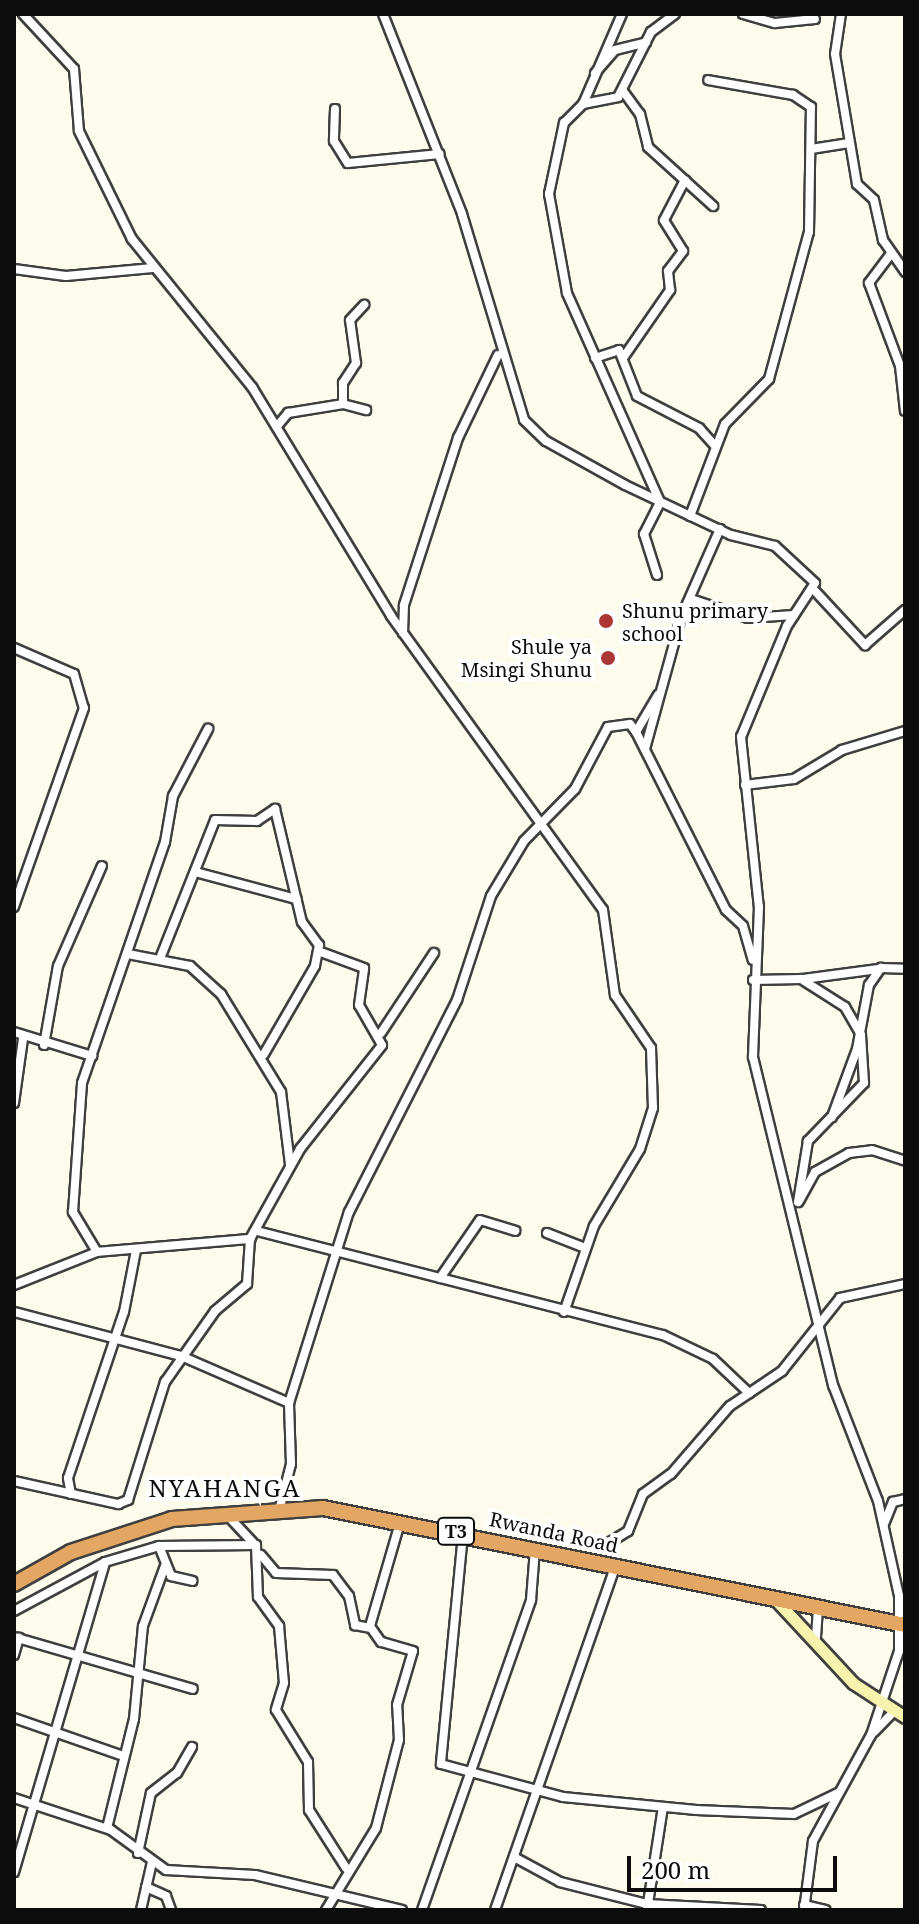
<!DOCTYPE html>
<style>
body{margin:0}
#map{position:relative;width:919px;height:1924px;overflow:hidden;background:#fdfbec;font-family:"Noto Serif",serif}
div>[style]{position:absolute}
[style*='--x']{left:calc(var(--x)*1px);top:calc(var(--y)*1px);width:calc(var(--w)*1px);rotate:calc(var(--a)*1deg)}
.roads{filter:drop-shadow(2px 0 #3f3f3f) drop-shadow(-2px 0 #3f3f3f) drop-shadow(0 2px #3f3f3f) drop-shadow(0 -2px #3f3f3f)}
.street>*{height:8px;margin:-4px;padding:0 4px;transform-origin:4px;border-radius:4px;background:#fff}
.secondary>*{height:11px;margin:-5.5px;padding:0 5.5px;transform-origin:5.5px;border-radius:5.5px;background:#f6f3ae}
.highway>*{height:14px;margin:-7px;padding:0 7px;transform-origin:7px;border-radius:7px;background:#e4a763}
.dots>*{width:22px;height:22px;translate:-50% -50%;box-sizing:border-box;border:4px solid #fff;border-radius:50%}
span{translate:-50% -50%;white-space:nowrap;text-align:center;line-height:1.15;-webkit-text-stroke:8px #fff;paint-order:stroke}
.shield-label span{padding:2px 6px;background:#fff;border:2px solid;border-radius:6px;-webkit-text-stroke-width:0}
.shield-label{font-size:18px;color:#0c0c0c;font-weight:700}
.poi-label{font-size:20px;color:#0c0c0c}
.left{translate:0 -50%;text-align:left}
.right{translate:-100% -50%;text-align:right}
.street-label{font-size:20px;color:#0c0c0c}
.quarter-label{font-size:24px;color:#0c0c0c;letter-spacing:2px}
.frame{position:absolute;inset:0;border:16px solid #0c0c0c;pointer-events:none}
.scale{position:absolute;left:627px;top:1856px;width:210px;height:36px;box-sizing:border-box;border:4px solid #0c0c0c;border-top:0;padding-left:10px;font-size:24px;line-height:28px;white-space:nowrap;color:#0c0c0c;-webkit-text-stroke:6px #fff;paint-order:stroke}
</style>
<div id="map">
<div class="roads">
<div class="street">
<div style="--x:23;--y:14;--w:75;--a:47.2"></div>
<div style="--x:74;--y:69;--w:62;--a:85.4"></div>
<div style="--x:79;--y:131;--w:120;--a:63.9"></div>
<div style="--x:132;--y:239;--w:191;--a:51"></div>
<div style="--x:252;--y:387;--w:268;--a:58.7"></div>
<div style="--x:391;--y:616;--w:362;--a:54.2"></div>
<div style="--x:603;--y:910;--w:86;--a:82"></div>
<div style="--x:615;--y:995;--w:64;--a:55.8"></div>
<div style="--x:651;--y:1048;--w:60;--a:88.1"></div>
<div style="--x:653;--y:1108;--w:43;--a:107.6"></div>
<div style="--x:640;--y:1149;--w:90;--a:120.9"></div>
<div style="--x:594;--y:1226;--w:91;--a:109.2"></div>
<div style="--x:383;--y:14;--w:215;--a:68.4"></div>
<div style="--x:462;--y:214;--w:215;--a:73.2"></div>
<div style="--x:524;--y:420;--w:30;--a:44"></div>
<div style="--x:546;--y:441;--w:90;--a:29.1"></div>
<div style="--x:625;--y:485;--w:117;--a:25.3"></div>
<div style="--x:731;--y:535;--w:45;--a:14"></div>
<div style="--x:775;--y:546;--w:54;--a:42.8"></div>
<div style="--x:815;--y:583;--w:51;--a:123.1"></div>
<div style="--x:787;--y:626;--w:120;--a:112.5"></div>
<div style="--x:741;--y:737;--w:171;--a:84"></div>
<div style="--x:759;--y:907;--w:150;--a:92.3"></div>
<div style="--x:753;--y:1057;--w:338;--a:76.3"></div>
<div style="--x:833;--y:1385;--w:124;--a:68.8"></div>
<div style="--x:878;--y:1501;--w:97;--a:77.5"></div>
<div style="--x:899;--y:1596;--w:55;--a:90"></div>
<div style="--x:899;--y:1651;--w:89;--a:108.4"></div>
<div style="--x:871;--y:1735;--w:121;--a:118.7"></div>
<div style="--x:813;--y:1841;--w:70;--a:97.4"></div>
<div style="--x:743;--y:14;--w:33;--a:16"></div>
<div style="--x:775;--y:23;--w:40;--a:-5.7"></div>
<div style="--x:841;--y:14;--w:40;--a:98.5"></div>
<div style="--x:835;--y:54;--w:132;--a:80.4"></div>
<div style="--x:857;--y:184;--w:23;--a:43"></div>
<div style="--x:874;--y:200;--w:41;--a:77.3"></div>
<div style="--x:883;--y:240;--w:39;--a:55"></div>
<div style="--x:595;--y:73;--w:30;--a:-49"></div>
<div style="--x:615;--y:50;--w:32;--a:-14"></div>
<div style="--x:623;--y:91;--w:29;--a:54"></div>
<div style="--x:640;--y:114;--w:34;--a:76"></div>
<div style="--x:648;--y:147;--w:88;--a:42.2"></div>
<div style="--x:583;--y:104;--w:98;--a:-66.6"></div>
<div style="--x:335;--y:109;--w:32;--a:92"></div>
<div style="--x:334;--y:141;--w:26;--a:58"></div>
<div style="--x:348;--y:163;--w:92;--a:-5.6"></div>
<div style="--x:811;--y:149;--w:37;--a:-9"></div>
<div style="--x:890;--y:255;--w:35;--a:127"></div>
<div style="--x:869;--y:283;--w:89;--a:69.5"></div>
<div style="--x:900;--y:366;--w:45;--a:83.7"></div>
<div style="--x:14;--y:269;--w:52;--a:7.7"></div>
<div style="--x:66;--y:276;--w:87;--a:-5.3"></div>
<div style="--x:595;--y:358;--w:25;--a:-18"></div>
<div style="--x:619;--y:350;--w:49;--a:68.6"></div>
<div style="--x:637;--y:396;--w:70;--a:27.3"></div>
<div style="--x:699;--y:428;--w:24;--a:48"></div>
<div style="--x:623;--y:358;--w:83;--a:-55.3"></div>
<div style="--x:670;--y:290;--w:19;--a:-96"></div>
<div style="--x:668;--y:271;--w:25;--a:-53"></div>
<div style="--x:683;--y:251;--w:36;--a:-122"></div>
<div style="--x:664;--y:220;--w:45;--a:-62.3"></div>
<div style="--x:343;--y:404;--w:24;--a:15"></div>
<div style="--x:278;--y:425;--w:16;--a:-50"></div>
<div style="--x:288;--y:413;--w:56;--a:-9.3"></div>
<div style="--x:343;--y:404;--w:21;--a:-90"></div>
<div style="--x:343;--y:383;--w:24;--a:-57"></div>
<div style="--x:356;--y:363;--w:43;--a:-97.9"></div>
<div style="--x:350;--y:320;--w:21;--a:-47"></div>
<div style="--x:690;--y:516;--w:98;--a:-69.2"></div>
<div style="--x:725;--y:424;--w:63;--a:-45.6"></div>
<div style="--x:769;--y:379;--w:152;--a:-74.8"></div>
<div style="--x:809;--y:232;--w:125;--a:-89.1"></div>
<div style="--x:811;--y:107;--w:22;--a:-146"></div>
<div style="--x:793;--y:95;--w:86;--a:-170"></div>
<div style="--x:657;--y:575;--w:43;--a:-107.6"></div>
<div style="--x:644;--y:534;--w:36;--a:-63"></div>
<div style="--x:660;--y:502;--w:229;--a:-114"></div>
<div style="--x:567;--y:293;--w:101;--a:-100.3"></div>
<div style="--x:549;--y:194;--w:73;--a:-78.1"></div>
<div style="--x:564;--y:123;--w:27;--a:-45"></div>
<div style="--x:583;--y:104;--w:36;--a:-11"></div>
<div style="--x:618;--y:97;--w:73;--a:-63.1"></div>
<div style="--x:651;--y:32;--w:30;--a:-37"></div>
<div style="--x:815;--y:591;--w:74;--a:47.2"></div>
<div style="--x:865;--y:645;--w:53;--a:-41.2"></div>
<div style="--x:691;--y:599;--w:60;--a:18.4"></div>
<div style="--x:748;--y:618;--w:46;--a:-3.7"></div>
<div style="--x:403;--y:633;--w:28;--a:-88"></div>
<div style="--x:404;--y:605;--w:176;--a:-72.1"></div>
<div style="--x:458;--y:438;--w:92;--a:-64.3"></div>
<div style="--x:14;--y:648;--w:65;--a:23.4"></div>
<div style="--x:74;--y:674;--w:35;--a:74"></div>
<div style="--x:84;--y:708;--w:211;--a:109.4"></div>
<div style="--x:636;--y:732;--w:43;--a:-59.3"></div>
<div style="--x:645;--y:749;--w:139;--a:-74.6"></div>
<div style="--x:682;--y:615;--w:94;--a:-66.2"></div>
<div style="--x:745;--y:785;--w:49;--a:-7"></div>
<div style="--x:794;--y:779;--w:56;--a:-31.1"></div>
<div style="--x:842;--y:750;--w:66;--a:-16.8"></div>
<div style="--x:195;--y:872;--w:105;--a:15"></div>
<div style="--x:128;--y:954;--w:63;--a:11"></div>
<div style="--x:190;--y:966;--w:42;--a:42.1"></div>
<div style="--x:221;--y:994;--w:115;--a:58.5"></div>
<div style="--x:281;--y:1092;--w:73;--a:82.9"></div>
<div style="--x:161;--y:956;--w:146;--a:-68.3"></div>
<div style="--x:215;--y:820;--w:42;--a:1.4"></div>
<div style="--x:257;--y:821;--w:22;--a:-34"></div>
<div style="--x:275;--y:809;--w:116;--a:76.6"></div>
<div style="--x:302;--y:922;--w:29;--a:54"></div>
<div style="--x:319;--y:945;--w:21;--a:101"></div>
<div style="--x:315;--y:966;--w:102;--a:120.1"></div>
<div style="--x:803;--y:979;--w:76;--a:-7.6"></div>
<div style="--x:753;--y:980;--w:48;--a:-1.2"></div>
<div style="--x:801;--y:979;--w:52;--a:32.5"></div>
<div style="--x:845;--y:1007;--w:32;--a:60"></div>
<div style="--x:861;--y:1035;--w:48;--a:86.4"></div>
<div style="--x:864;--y:1083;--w:81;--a:134"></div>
<div style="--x:808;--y:1141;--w:62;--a:99.3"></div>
<div style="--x:14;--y:1032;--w:82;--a:17.1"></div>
<div style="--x:381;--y:1033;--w:96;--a:-56.5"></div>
<div style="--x:44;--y:1045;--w:80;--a:-80"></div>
<div style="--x:58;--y:966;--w:109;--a:-66.3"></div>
<div style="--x:14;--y:1103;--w:65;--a:-82"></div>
<div style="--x:832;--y:1117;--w:72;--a:-69.8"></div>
<div style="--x:857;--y:1049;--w:65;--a:-79.4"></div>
<div style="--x:869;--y:985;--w:21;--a:-55"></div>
<div style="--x:881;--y:968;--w:24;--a:2"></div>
<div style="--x:799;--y:1201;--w:33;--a:-61"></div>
<div style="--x:815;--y:1172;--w:39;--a:-29"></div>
<div style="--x:849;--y:1153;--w:23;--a:-7"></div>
<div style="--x:872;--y:1150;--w:35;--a:18"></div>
<div style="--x:257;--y:1231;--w:419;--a:14.4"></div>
<div style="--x:663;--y:1335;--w:55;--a:25.6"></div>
<div style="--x:713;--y:1359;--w:50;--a:43.4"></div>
<div style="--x:547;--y:1233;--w:41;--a:21.5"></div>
<div style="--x:97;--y:1252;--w:47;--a:-121"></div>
<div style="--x:73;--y:1212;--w:129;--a:-86"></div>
<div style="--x:82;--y:1083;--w:255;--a:-71"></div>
<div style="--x:165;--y:842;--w:47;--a:-80.1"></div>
<div style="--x:173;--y:796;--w:76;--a:-62.4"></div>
<div style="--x:440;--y:1278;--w:70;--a:-55.4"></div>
<div style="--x:480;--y:1220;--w:37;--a:17"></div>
<div style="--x:14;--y:1285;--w:89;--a:-21.7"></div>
<div style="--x:97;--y:1252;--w:154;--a:-4.9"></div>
<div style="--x:250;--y:1239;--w:103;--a:-60.9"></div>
<div style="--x:300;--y:1149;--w:132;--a:-51.7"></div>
<div style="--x:382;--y:1045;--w:46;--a:-119.9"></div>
<div style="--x:359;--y:1005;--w:37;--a:-82"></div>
<div style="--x:364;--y:968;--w:49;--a:-159.7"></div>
<div style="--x:14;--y:1312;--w:173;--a:14.8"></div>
<div style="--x:181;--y:1356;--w:118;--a:23.5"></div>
<div style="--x:14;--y:1481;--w:107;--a:12.5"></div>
<div style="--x:118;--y:1504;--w:11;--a:-22"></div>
<div style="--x:128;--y:1500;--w:124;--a:-72.6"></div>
<div style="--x:165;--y:1382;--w:87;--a:-54.8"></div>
<div style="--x:215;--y:1311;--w:42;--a:-40.2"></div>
<div style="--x:247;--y:1284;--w:45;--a:-86.2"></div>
<div style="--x:71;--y:1494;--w:16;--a:-101"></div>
<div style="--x:68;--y:1478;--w:175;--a:-71.4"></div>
<div style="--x:124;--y:1312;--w:63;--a:-79"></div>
<div style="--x:280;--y:1507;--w:44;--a:-75.7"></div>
<div style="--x:291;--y:1464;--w:61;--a:-91.9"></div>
<div style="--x:289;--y:1403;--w:200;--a:-72.6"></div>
<div style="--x:349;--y:1212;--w:238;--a:-63"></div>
<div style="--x:457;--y:1000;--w:109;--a:-71.9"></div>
<div style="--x:491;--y:896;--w:64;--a:-59"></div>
<div style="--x:524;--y:841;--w:73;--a:-45.6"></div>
<div style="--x:575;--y:789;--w:70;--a:-62"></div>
<div style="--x:608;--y:727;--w:22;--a:-8"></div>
<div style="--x:630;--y:724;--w:10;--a:53"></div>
<div style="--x:636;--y:732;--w:199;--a:63.2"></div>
<div style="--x:726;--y:910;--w:23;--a:43"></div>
<div style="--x:743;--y:926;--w:35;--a:74"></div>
<div style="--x:229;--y:1517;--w:35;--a:47"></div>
<div style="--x:884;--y:1524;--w:24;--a:-68"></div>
<div style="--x:893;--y:1502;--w:12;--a:-14"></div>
<div style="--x:463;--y:1534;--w:231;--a:95.5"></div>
<div style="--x:441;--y:1764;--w:126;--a:15.1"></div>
<div style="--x:563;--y:1797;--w:134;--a:5.6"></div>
<div style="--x:696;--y:1810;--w:98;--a:2.3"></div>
<div style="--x:794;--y:1814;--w:49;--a:-25.5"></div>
<div style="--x:610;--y:1542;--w:21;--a:-31"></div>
<div style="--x:628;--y:1531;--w:40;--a:-68"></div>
<div style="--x:643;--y:1494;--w:34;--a:-36"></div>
<div style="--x:671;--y:1474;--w:90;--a:-49.1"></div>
<div style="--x:730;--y:1406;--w:63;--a:-33.9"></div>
<div style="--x:782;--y:1371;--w:93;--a:-51.5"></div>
<div style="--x:840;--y:1298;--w:66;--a:-12.2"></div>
<div style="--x:159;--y:1546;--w:32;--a:68"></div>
<div style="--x:171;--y:1576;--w:22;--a:13"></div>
<div style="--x:261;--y:1555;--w:23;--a:50"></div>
<div style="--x:276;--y:1573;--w:57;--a:2"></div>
<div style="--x:333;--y:1575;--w:26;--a:53"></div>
<div style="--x:349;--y:1596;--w:30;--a:78"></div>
<div style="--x:355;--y:1625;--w:15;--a:11"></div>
<div style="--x:14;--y:1611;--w:103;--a:-28.3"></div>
<div style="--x:105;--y:1562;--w:56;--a:-16.5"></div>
<div style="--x:159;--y:1546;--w:97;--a:-0.6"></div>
<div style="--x:256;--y:1545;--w:52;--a:87.8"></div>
<div style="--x:258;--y:1597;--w:36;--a:54"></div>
<div style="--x:279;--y:1626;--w:57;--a:85"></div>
<div style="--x:284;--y:1683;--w:28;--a:107"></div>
<div style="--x:276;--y:1710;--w:61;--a:58.4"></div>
<div style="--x:308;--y:1762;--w:48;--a:88.8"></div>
<div style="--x:309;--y:1810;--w:69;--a:57.5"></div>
<div style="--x:14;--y:1637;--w:186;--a:16.2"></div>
<div style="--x:816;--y:1637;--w:29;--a:-86"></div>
<div style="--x:14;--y:1655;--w:18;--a:-74"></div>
<div style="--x:14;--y:1718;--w:112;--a:19.2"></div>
<div style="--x:874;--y:1732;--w:30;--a:-46"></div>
<div style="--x:14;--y:1798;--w:102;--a:18.3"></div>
<div style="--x:111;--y:1830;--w:68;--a:36"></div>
<div style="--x:166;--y:1870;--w:89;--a:3.2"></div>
<div style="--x:255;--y:1875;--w:151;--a:13.4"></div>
<div style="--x:107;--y:1828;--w:112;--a:-76.1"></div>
<div style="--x:134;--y:1719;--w:93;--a:-84.5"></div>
<div style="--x:143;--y:1626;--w:64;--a:-69.9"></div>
<div style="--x:138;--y:1853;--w:61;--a:-77.8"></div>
<div style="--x:151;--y:1793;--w:33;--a:-38"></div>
<div style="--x:177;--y:1773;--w:30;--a:-60"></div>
<div style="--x:514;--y:1857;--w:52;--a:28.5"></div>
<div style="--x:560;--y:1882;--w:90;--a:14.2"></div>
<div style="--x:647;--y:1904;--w:114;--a:3"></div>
<div style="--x:14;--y:1872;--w:323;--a:-73.6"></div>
<div style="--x:146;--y:1887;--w:22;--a:24"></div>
<div style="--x:166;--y:1896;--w:15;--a:70"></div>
<div style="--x:804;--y:1905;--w:22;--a:13"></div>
<div style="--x:141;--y:1910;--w:49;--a:-77.1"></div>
<div style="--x:326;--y:1910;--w:96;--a:-58.6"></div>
<div style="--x:376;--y:1828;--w:91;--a:-75.4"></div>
<div style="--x:399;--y:1740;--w:35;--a:-93"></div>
<div style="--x:397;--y:1705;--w:56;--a:-73.5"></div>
<div style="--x:413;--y:1651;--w:33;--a:-164"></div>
<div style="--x:381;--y:1642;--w:19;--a:-125"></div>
<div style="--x:370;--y:1626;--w:107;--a:-73.8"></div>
<div style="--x:422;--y:1910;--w:329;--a:-70.6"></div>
<div style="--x:531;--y:1600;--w:51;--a:-85.5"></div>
<div style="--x:495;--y:1910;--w:366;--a:-70.7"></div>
<div style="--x:647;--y:1910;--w:104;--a:-81.2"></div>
</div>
<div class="secondary">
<div style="--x:775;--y:1599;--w:115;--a:47.1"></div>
<div style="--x:853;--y:1683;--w:62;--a:33.2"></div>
</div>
<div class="highway">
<div style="--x:14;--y:1584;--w:65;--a:-29.3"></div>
<div style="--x:71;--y:1552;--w:106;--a:-18.1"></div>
<div style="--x:172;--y:1519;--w:151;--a:-4.2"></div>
<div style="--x:323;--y:1508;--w:594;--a:11.37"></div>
</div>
</div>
<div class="dots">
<div style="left:606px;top:621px;background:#ac3634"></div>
<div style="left:608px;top:658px;background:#ac3634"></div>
</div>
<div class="shield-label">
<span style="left:456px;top:1531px">T3</span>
</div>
<div class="poi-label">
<span class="left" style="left:622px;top:622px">Shunu primary<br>school</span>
<span class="right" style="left:592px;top:658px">Shule ya<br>Msingi Shunu</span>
</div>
<div class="street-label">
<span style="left:554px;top:1532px;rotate:12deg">Rwanda Road</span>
</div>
<div class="quarter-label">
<span style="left:225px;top:1488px">NYAHANGA</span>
</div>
<div class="frame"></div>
<div class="scale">200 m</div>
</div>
